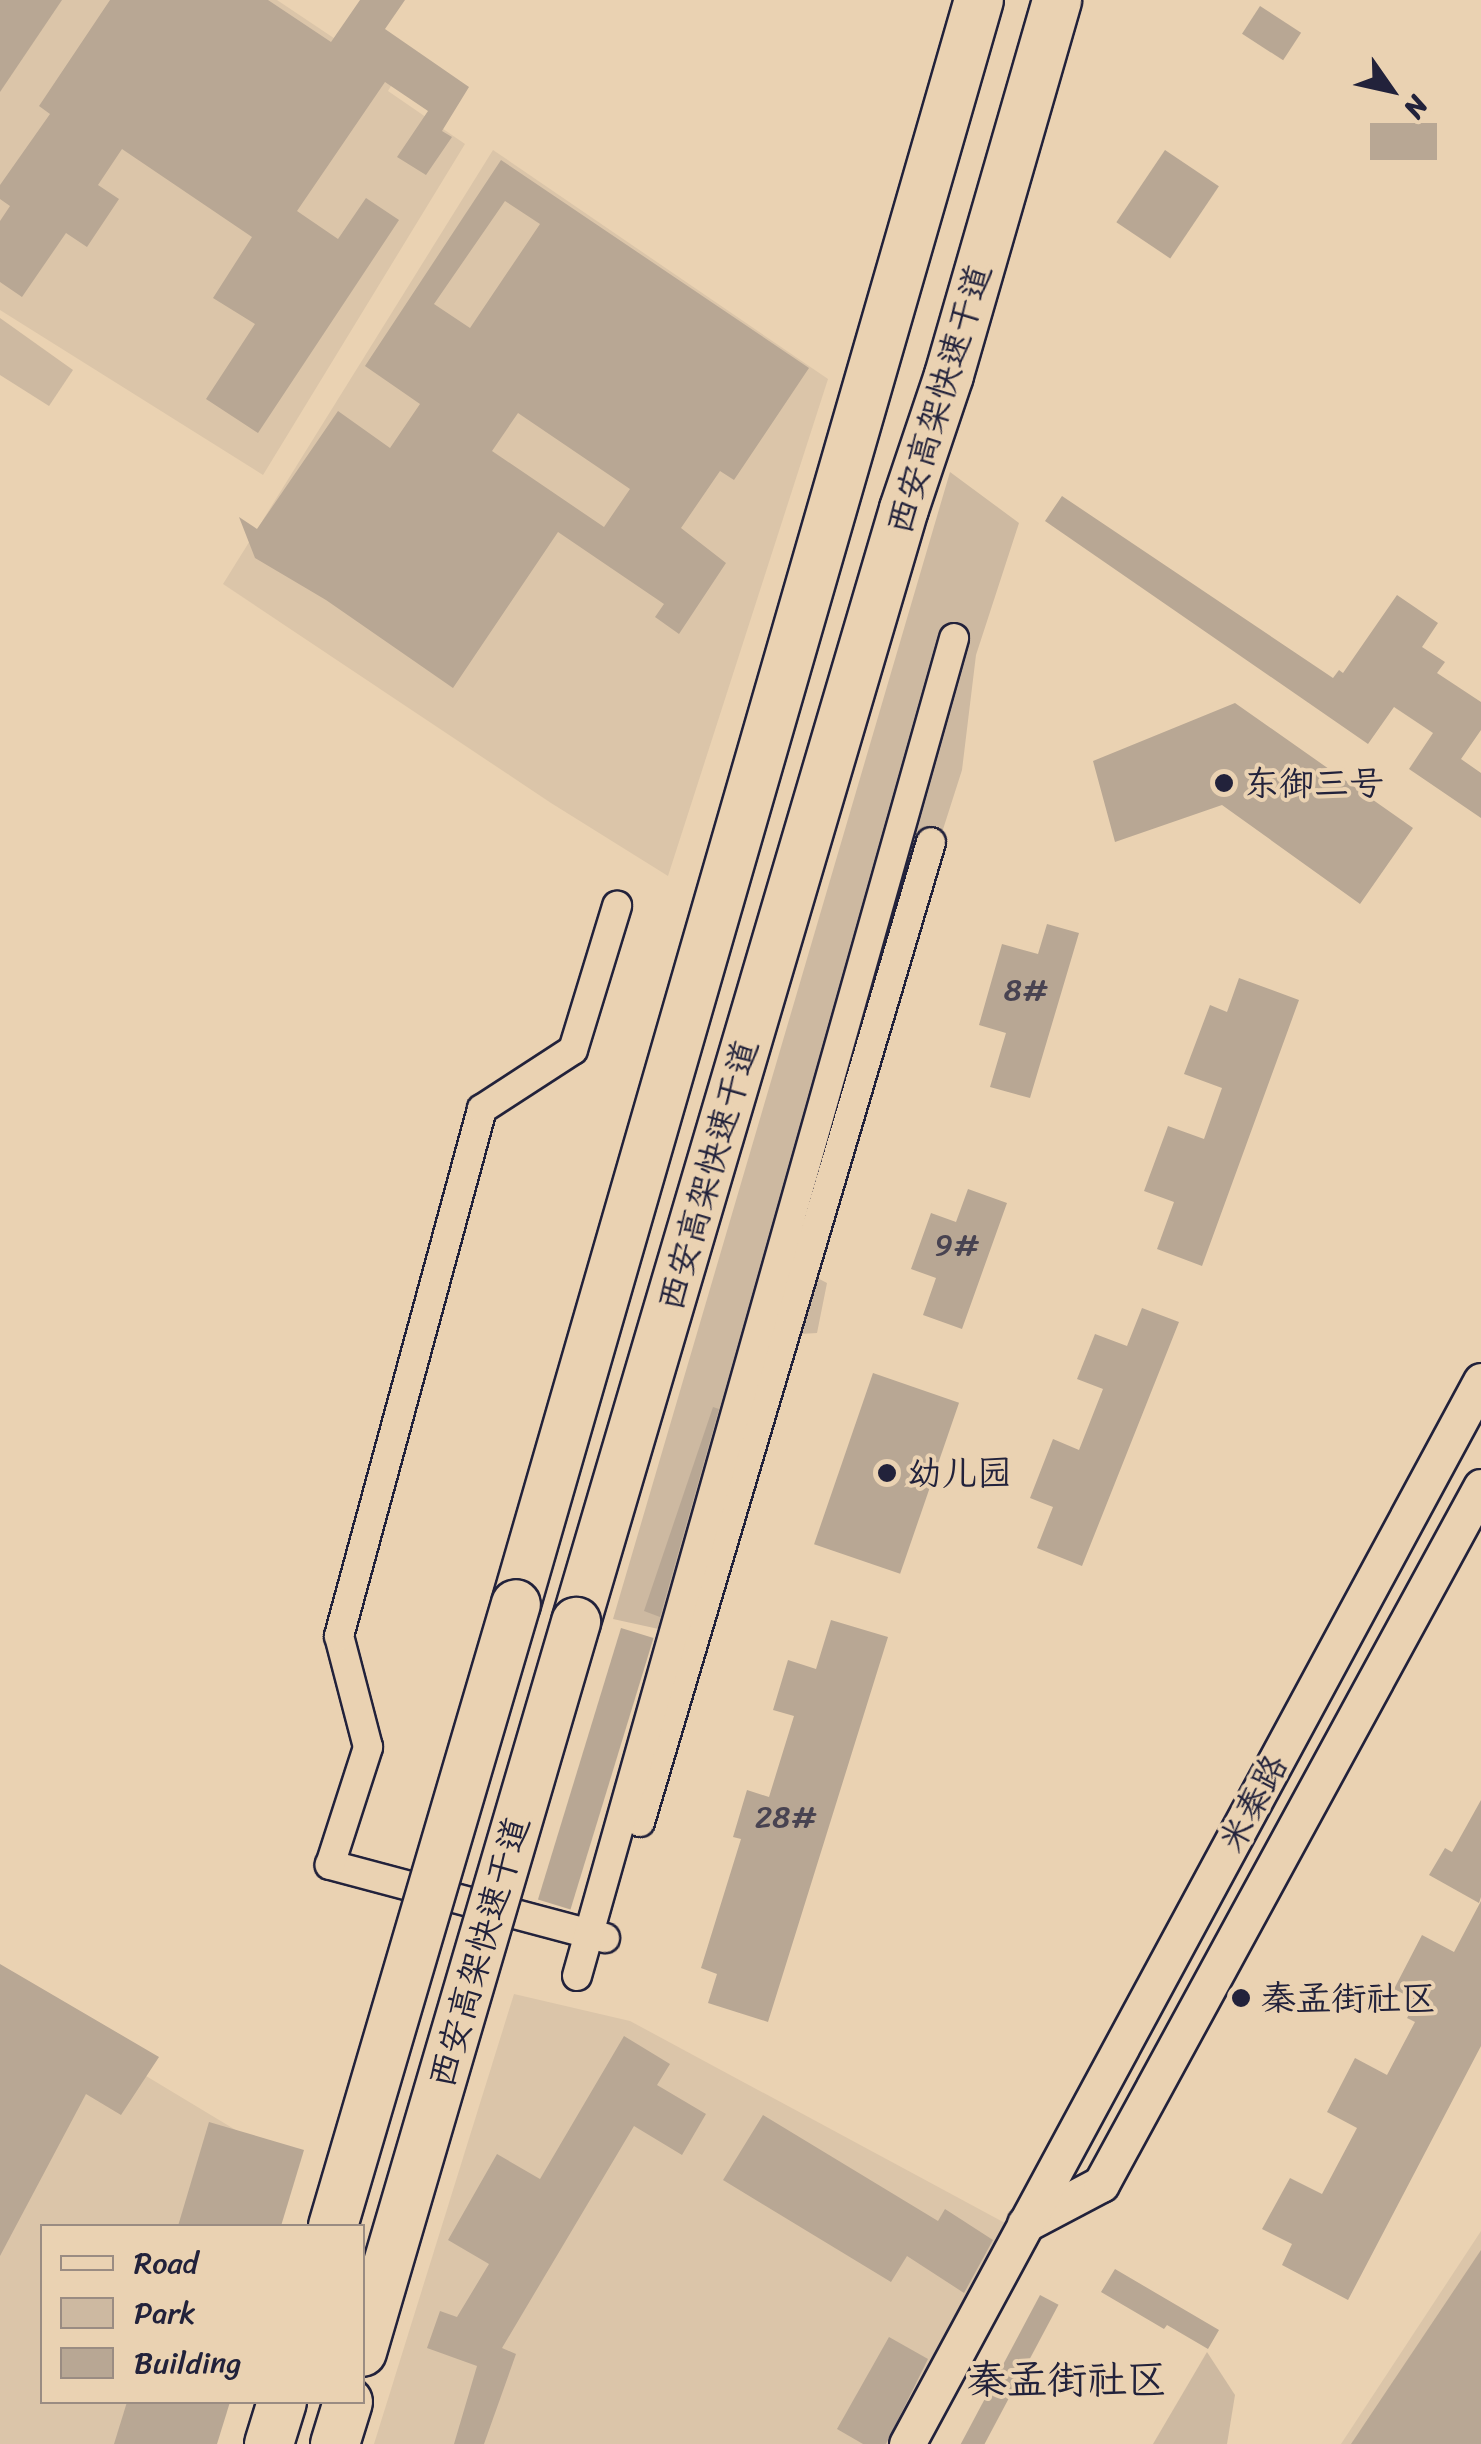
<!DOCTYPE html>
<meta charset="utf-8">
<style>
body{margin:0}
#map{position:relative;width:1481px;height:2444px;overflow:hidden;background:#ead2b2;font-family:Sriracha,"LXGW WenKai TC",sans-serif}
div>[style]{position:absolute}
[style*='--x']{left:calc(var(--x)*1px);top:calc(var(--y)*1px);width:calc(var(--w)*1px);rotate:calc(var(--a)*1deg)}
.built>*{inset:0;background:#dbc5a9}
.green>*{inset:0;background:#cdb9a1}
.building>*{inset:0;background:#b8a794;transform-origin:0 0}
.roads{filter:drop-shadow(2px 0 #22223b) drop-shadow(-2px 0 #22223b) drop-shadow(0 2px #22223b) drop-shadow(0 -2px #22223b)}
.minor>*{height:28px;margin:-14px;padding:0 14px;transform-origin:14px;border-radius:14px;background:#ead2b2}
.tertiary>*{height:35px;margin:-17.5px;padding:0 17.5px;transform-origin:17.5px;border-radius:17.5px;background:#ead2b2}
.trunk>*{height:48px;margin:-24px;padding:0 24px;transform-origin:24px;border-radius:24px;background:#ead2b2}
.bridges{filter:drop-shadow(2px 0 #22223b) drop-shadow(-2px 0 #22223b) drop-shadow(0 2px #22223b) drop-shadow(0 -2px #22223b)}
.trunk-bridge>*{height:48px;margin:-24px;padding:0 24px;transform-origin:24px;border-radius:24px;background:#ead2b2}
.dots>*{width:28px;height:28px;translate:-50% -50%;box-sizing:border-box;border:5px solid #ead2b2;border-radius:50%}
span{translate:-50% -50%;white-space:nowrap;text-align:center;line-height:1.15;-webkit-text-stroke:8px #ead2b2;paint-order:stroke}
.number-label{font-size:30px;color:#484351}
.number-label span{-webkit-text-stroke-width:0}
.street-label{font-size:35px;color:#22223b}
.poi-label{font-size:35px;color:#22223b}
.left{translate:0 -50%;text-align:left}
.quarter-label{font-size:40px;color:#22223b}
.legend{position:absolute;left:40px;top:2224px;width:325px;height:180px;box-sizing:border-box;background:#ead2b2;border:2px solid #9a8c82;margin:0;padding:12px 18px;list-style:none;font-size:30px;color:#22223b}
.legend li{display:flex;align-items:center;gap:20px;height:50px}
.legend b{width:50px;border:2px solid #9a8c82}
.north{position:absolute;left:1341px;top:40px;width:100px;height:100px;-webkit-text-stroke:8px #ead2b2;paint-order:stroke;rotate:124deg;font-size:28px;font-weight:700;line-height:40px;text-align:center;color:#22223b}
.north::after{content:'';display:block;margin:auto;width:35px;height:45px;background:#22223b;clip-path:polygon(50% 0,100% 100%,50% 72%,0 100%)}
</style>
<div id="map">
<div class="built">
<div style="clip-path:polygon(0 0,277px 0,395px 79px,388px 91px,465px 144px,263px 475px,0 310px)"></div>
<div style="clip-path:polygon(493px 150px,828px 379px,668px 876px,551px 803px,223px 584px)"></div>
<div style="clip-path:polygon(0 1988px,284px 2159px,265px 2226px,42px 2226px,42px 2402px,217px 2402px,205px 2444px,0 2444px)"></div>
<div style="clip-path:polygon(514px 1994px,630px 2021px,1018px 2230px,899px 2444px,374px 2444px)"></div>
<div style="clip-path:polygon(1481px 2231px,1481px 2444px,1341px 2444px)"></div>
</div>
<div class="green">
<div style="clip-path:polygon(0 318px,73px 370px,49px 406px,0 375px)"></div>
<div style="clip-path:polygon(950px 472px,1019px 523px,976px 655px,962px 770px,802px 1270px,827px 1283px,817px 1333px,751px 1337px,677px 1633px,613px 1619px)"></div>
<div style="clip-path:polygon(1207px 2352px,1235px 2395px,1227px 2444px,1153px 2444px)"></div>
</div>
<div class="building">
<div style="clip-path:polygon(0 0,62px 0,0 92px)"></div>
<div style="clip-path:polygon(110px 0,268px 0,331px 42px,360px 0,405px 0,385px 29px,469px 87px,442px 131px,452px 137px,426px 175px,397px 157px,428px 111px,385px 82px,297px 211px,338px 239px,366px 198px,399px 220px,258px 433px,206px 399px,255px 324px,213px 298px,252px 237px,122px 149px,98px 185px,119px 199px,87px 247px,66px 233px,22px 297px,0 282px,0 221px,10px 206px,0 199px,0 185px,50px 114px,39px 106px)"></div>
<div style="left:1260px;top:6px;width:49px;height:33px;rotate:33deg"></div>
<div style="left:1370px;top:123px;width:67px;height:37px"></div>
<div style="left:1165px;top:150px;width:65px;height:87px;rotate:34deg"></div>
<div style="clip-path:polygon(evenodd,501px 160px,809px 368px,734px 480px,720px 471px,681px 528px,726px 563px,679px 634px,655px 617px,664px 604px,558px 532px,453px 688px,326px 600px,255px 558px,239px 517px,257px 529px,338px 411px,390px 448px,420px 404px,365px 366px,501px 160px,505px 201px,540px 224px,470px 328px,434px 304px,505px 201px,501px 160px,518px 413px,630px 489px,604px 527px,492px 451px,518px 413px)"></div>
<div style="clip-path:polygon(1062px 496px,1333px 678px,1339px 670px,1343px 673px,1397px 595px,1438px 623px,1422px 647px,1445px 662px,1437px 673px,1481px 702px,1481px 730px,1461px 759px,1481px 773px,1481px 818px,1409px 769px,1433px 733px,1394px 707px,1368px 744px,1045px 521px)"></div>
<div style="clip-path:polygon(1235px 703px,1413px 828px,1360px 904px,1222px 805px,1115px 842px,1093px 761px)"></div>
<div style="clip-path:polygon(1047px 924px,1079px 933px,1030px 1098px,990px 1087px,1006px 1033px,979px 1025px,1002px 944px,1038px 954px)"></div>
<div style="clip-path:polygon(1239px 978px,1299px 1000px,1202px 1266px,1157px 1249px,1174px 1202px,1144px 1191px,1168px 1126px,1204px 1139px,1222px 1088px,1184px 1074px,1210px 1005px,1227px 1012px)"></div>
<div style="clip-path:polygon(968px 1189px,1007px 1203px,962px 1329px,923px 1315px,936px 1278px,911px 1269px,931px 1213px,956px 1222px)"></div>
<div style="clip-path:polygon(1142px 1308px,1179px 1322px,1082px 1566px,1037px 1548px,1053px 1507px,1030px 1498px,1053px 1439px,1079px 1450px,1103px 1389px,1077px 1379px,1095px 1334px,1127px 1346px)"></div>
<div style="left:873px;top:1373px;width:91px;height:181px;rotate:19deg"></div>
<div style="clip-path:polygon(713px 1407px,719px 1409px,660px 1617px,644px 1611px)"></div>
<div style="clip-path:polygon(831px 1620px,888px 1637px,768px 2022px,708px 2003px,717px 1974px,701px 1968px,741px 1839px,733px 1837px,747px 1790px,769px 1797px,794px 1716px,773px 1710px,788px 1660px,816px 1669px)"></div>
<div style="left:621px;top:1628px;width:34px;height:284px;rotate:17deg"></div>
<div style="clip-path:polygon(1481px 1800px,1481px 1897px,1479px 1903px,1429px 1875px,1445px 1848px,1452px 1852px)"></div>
<div style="clip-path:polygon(1481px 1901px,1481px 2046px,1348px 2300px,1282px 2265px,1292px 2244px,1262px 2229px,1290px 2178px,1322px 2194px,1357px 2128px,1327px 2112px,1355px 2058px,1387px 2075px,1415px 2022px,1407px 2018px,1417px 2001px,1394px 1989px,1422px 1935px,1454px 1952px)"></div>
<div style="clip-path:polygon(0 1964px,159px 2057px,121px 2115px,86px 2094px,0 2256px)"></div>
<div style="clip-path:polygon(624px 2036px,670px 2064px,657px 2085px,706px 2114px,682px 2155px,634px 2126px,502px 2348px,516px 2354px,484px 2444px,454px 2444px,477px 2366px,427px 2348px,440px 2311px,457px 2317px,489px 2264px,448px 2240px,497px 2154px,540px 2179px)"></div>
<div style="clip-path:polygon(763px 2115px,938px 2221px,945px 2209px,993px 2240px,964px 2293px,907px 2256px,891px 2282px,723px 2180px)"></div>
<div style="clip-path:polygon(209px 2122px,304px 2150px,281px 2226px,178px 2226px)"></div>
<div style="clip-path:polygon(1481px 2250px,1481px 2444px,1351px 2444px)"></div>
<div style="clip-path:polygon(1115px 2269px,1219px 2330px,1208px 2349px,1167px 2325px,1164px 2329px,1101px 2292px)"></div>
<div style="left:1040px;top:2295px;width:21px;height:169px;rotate:28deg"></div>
<div style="clip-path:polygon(889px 2337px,928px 2359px,886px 2444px,863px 2444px,837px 2429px)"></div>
<div style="clip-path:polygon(127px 2402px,230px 2402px,217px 2444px,114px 2444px)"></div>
</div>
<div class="roads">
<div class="minor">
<div style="--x:640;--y:1822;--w:1022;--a:-73.46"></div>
<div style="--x:605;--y:1938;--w:285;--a:-165.1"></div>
<div style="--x:330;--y:1865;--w:124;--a:-72.1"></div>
<div style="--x:368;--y:1747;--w:115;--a:-104.6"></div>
<div style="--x:339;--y:1636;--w:546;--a:-74.82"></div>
<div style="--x:482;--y:1109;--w:108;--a:-33"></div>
<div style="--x:573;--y:1050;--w:151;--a:-73"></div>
<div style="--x:577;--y:1976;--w:1390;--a:-74.26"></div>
</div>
<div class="tertiary">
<div style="--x:1025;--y:2224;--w:86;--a:-27.8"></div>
<div style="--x:1101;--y:2184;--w:794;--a:-61.4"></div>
<div style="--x:907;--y:2444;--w:1208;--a:-61.63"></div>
</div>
<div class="trunk">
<div style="--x:516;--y:1604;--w:1669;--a:-73.9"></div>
<div style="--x:576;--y:1622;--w:1160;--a:-73.58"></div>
<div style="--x:904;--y:509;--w:141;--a:-71.4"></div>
<div style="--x:949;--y:375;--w:390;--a:-73.9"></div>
<div style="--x:269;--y:2444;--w:44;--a:-72.8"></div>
<div style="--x:335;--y:2444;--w:44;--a:-72.8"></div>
</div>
</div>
<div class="bridges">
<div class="trunk-bridge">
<div style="--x:333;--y:2226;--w:648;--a:-73.61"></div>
<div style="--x:362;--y:2352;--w:761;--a:-73.66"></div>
</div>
</div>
<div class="dots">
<div style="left:1224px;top:783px;background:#22223b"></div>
<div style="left:887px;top:1473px;background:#22223b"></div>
<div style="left:1241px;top:1998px;background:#22223b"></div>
</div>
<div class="number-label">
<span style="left:1025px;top:990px">8#</span>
<span style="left:956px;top:1245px">9#</span>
<span style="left:785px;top:1817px">28#</span>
</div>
<div class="street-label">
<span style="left:939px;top:399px;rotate:-73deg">西安高架快速干道</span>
<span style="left:708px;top:1175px;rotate:-74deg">西安高架快速干道</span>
<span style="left:1253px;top:1803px;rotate:-62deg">米秦路</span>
<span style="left:479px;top:1952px;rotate:-74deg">西安高架快速干道</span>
</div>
<div class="poi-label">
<span class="left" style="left:1244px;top:783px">东御三号</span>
<span class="left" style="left:907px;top:1473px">幼儿园</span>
<span class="left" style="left:1261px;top:1998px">秦孟街社区</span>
</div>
<div class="quarter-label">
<span style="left:1067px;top:2380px">秦孟街社区</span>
</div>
<ul class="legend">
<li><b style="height:12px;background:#ead2b2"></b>Road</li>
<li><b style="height:28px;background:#cdb9a1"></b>Park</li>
<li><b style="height:28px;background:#b8a794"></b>Building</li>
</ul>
<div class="north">N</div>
</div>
